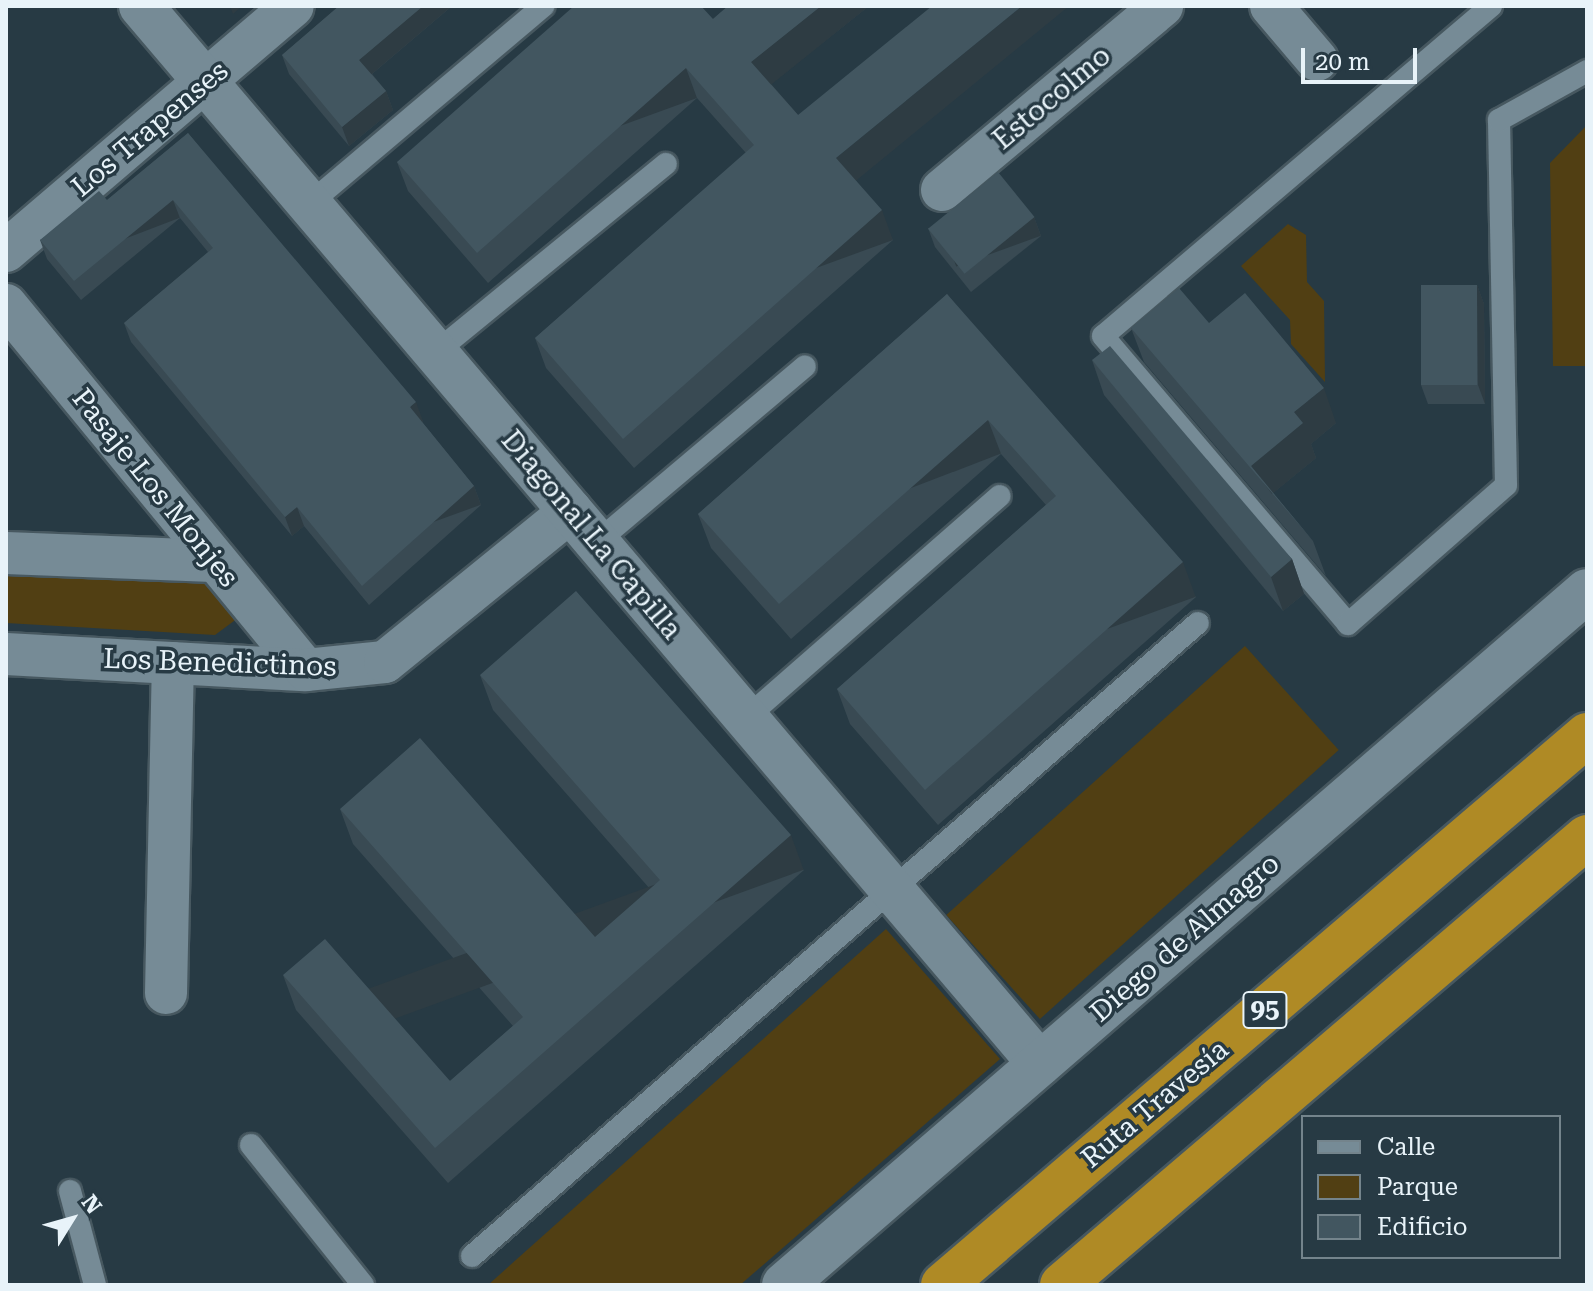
<!DOCTYPE html>
<meta charset="utf-8">
<style>
body{margin:0}
#map{position:relative;width:1593px;height:1291px;overflow:hidden;background:#273a44;font-family:"Roboto Serif",serif}
div>[style]{position:absolute}
[style*='--x']{left:calc(var(--x)*1px);top:calc(var(--y)*1px);width:calc(var(--w)*1px);rotate:calc(var(--a)*1deg)}
.green>*{inset:0;background:#513f13;transform-origin:0 0}
.roads{filter:drop-shadow(2px 0 #475860) drop-shadow(-2px 0 #475860) drop-shadow(0 2px #475860) drop-shadow(0 -2px #475860)}
.lane>*{height:22px;margin:-11px;padding:0 11px;transform-origin:11px;border-radius:11px;background:#768b96}
.street>*{height:42px;margin:-21px;padding:0 21px;transform-origin:21px;border-radius:21px;background:#768b96}
.secondary>*{height:44px;margin:-22px;padding:0 22px;transform-origin:22px;border-radius:22px;background:#768b96}
.highway>*{height:44px;margin:-22px;padding:0 22px;transform-origin:22px;border-radius:22px;background:#af8a25}
.wall>*{inset:0;background:#394a53}
.shaded-wall>*{inset:0;background:#2e3c43;transform-origin:0 0}
.building>*{inset:0;background:#425660;transform-origin:0 0}
span{translate:-50% -50%;white-space:nowrap;text-align:center;line-height:1.15;-webkit-text-stroke:7px #273a44;paint-order:stroke}
.shield-label span{padding:2px 6px;background:#273a44;border:2px solid;border-radius:6px;-webkit-text-stroke-width:0}
.shield-label{font-size:26px;color:#e8f3f9;font-weight:700}
.street-label{font-size:28px;color:#e8f3f9}
.frame{position:absolute;inset:0;border:8px solid #e8f3f9;pointer-events:none}
.legend{position:absolute;left:1301px;top:1115px;width:260px;height:144px;box-sizing:border-box;background:#273a44;border:2px solid #74848c;margin:0;padding:10px 14px;list-style:none;font-size:24px;color:#e8f3f9}
.legend li{display:flex;align-items:center;gap:16px;height:40px}
.legend b{width:40px;border:2px solid #74848c}
.north{position:absolute;left:32px;top:1179px;width:80px;height:80px;-webkit-text-stroke:6px #273a44;paint-order:stroke;rotate:53deg;font-size:22px;font-weight:700;line-height:32px;text-align:center;color:#e8f3f9}
.north::after{content:'';display:block;margin:auto;width:28px;height:36px;background:#e8f3f9;clip-path:polygon(50% 0,100% 100%,50% 72%,0 100%)}
.scale{position:absolute;left:1301px;top:48px;width:116px;height:36px;box-sizing:border-box;border:4px solid #e8f3f9;border-top:0;padding-left:10px;font-size:24px;line-height:28px;white-space:nowrap;color:#e8f3f9;-webkit-text-stroke:6px #273a44;paint-order:stroke}
</style>
<div id="map">
<div class="green">
<div style="clip-path:polygon(1587px 125px,1587px 366px,1553px 366px,1550px 163px)"></div>
<div style="clip-path:polygon(1288px 224px,1306px 235px,1307px 282px,1324px 301px,1325px 382px,1291px 344px,1290px 320px,1241px 266px)"></div>
<div style="clip-path:polygon(6px 568px,210px 578px,242px 615px,215px 635px,6px 623px)"></div>
<div style="left:1245px;top:646px;width:140px;height:402px;rotate:48deg"></div>
<div style="clip-path:polygon(886px 929px,1000px 1059px,740px 1285px,488px 1285px)"></div>
</div>
<div class="roads">
<div class="lane">
<div style="--x:1491;--y:6;--w:509;--a:139.62"></div>
<div style="--x:1103;--y:336;--w:378;--a:49.6"></div>
<div style="--x:1348;--y:624;--w:210;--a:-41.3"></div>
<div style="--x:1506;--y:485;--w:365;--a:-91.1"></div>
<div style="--x:1499;--y:120;--w:101;--a:-29.1"></div>
<div style="--x:309;--y:204;--w:307;--a:-40.2"></div>
<div style="--x:436;--y:352;--w:297;--a:-39.3"></div>
<div style="--x:597;--y:542;--w:272;--a:-40.2"></div>
<div style="--x:746;--y:718;--w:337;--a:-41.2"></div>
<div style="--x:251;--y:1145;--w:179;--a:51.3"></div>
<div style="--x:70;--y:1191;--w:97;--a:75.1"></div>
<div style="--x:472;--y:1256;--w:963;--a:-41.09"></div>
</div>
<div class="street">
<div style="--x:1271;--y:6;--w:71;--a:49.6"></div>
<div style="--x:942;--y:190;--w:287;--a:-39.9"></div>
<div style="--x:6;--y:251;--w:377;--a:-40.5"></div>
<div style="--x:6;--y:305;--w:472;--a:50.6"></div>
<div style="--x:6;--y:553;--w:207;--a:2.2"></div>
<div style="--x:6;--y:654;--w:300;--a:3.1"></div>
<div style="--x:306;--y:670;--w:79;--a:-5.8"></div>
<div style="--x:385;--y:662;--w:240;--a:-39.1"></div>
<div style="--x:166;--y:993;--w:330;--a:-88.8"></div>
</div>
<div class="secondary">
<div style="--x:141;--y:6;--w:1388;--a:49.64"></div>
<div style="--x:784;--y:1285;--w:1061;--a:-40.84"></div>
</div>
<div class="highway">
<div style="--x:943;--y:1285;--w:847;--a:-40.5"></div>
<div style="--x:1062;--y:1285;--w:690;--a:-40.48"></div>
</div>
</div>
<div class="wall">
<div style="clip-path:polygon(339px 6px,452px 6px,372px 74px,386px 91px,393px 110px,349px 146px,289px 74px,282px 55px)"></div>
<div style="clip-path:polygon(728px 6px,869px 6px,771px 84px,856px 181px,893px 240px,634px 468px,546px 368px,535px 338px,746px 153px,697px 98px,488px 283px,408px 191px,397px 162px,713px 19px)"></div>
<div style="clip-path:polygon(188px 133px,423px 421px,422px 422px,474px 486px,481px 505px,369px 605px,304px 526px,292px 536px,131px 342px,124px 323px,208px 252px,180px 218px,81px 300px,47px 259px,40px 240px,107px 200px)"></div>
<div style="clip-path:polygon(1034px 217px,1041px 236px,971px 292px,935px 247px,928px 228px)"></div>
<div style="clip-path:polygon(1477px 285px,1484px 304px,1485px 404px,1428px 404px,1421px 385px)"></div>
<div style="clip-path:polygon(947px 294px,1196px 597px,938px 825px,850px 724px,837px 689px,1046px 505px,1001px 454px,791px 639px,711px 548px,698px 514px)"></div>
<div style="clip-path:polygon(1209px 323px,1336px 423px,1311px 444px,1316px 458px,1273px 493px,1313px 541px,1326px 576px,1144px 362px,1131px 328px)"></div>
<div style="clip-path:polygon(1092px 360px,1292px 559px,1304px 594px,1283px 611px,1104px 395px)"></div>
<div style="clip-path:polygon(480px 675px,804px 870px,448px 1183px,296px 1010px,283px 975px,450px 1081px,513px 1026px,353px 844px,340px 809px,595px 937px,650px 889px,493px 710px)"></div>
</div>
<div class="shaded-wall">
<div style="clip-path:polygon(230px 6px,242px 6px,233px 14px)"></div>
<div style="clip-path:polygon(423px 6px,452px 6px,366px 79px,359px 60px)"></div>
<div style="clip-path:polygon(821px 6px,869px 6px,762px 92px,751px 62px)"></div>
<div style="clip-path:polygon(1022px 6px,1069px 6px,847px 188px,836px 158px)"></div>
<div style="left:686px;top:68px;width:32px;height:279px;rotate:70deg"></div>
<div style="clip-path:polygon(386px 91px,393px 110px,349px 146px,342px 127px)"></div>
<div style="left:173px;top:200px;width:19px;height:128px;rotate:69deg"></div>
<div style="left:882px;top:210px;width:32px;height:346px;rotate:70deg"></div>
<div style="left:1034px;top:217px;width:20px;height:90px;rotate:70deg"></div>
<div style="clip-path:polygon(1477px 285px,1484px 304px,1485px 404px,1478px 385px)"></div>
<div style="clip-path:polygon(1324px 388px,1336px 423px,1311px 444px,1316px 458px,1272px 494px,1251px 466px,1294px 412px)"></div>
<div style="clip-path:polygon(416px 402px,423px 421px,417px 426px,410px 407px)"></div>
<div style="left:988px;top:420px;width:36px;height:278px;rotate:69deg"></div>
<div style="left:474px;top:486px;width:20px;height:150px;rotate:70deg"></div>
<div style="clip-path:polygon(297px 507px,304px 526px,292px 536px,285px 517px)"></div>
<div style="clip-path:polygon(1292px 559px,1304px 594px,1283px 611px,1271px 577px)"></div>
<div style="left:1183px;top:562px;width:37px;height:344px;rotate:70deg"></div>
<div style="left:791px;top:835px;width:37px;height:474px;rotate:70deg"></div>
</div>
<div class="building">
<div style="clip-path:polygon(339px 6px,423px 6px,359px 60px,386px 91px,342px 127px,282px 55px)"></div>
<div style="clip-path:polygon(574px 6px,701px 6px,713px 19px,728px 6px,821px 6px,751px 62px,798px 115px,932px 6px,1022px 6px,836px 158px,882px 210px,623px 439px,535px 338px,754px 145px,686px 68px,477px 253px,397px 162px)"></div>
<div style="clip-path:polygon(188px 133px,416px 402px,410px 407px,474px 486px,362px 586px,297px 507px,285px 517px,124px 323px,213px 248px,173px 200px,74px 281px,40px 240px,99px 191px,107px 200px)"></div>
<div style="left:998px;top:172px;width:58px;height:90px;rotate:51deg"></div>
<div style="left:1421px;top:285px;width:56px;height:100px"></div>
<div style="clip-path:polygon(1179px 288px,1209px 323px,1245px 293px,1324px 388px,1294px 412px,1303px 423px,1251px 466px,1313px 541px,1131px 328px)"></div>
<div style="clip-path:polygon(947px 294px,1183px 562px,925px 790px,837px 689px,1056px 496px,988px 420px,779px 604px,698px 514px)"></div>
<div style="clip-path:polygon(1110px 346px,1292px 559px,1271px 577px,1092px 360px)"></div>
<div style="clip-path:polygon(576px 591px,791px 835px,435px 1148px,283px 975px,325px 939px,450px 1081px,523px 1017px,340px 809px,420px 738px,595px 937px,660px 880px,480px 675px)"></div>
</div>
<div class="shield-label">
<span style="left:1265px;top:1010px">95</span>
</div>
<div class="street-label">
<span style="left:1052px;top:98px;rotate:-40deg">Estocolmo</span>
<span style="left:150px;top:129px;rotate:-40deg">Los Trapenses</span>
<span style="left:155px;top:488px;rotate:51deg">Pasaje Los Monjes</span>
<span style="left:591px;top:535px;rotate:50deg">Diagonal La Capilla</span>
<span style="left:220px;top:663px;rotate:2deg">Los Benedictinos</span>
<span style="left:1185px;top:938px;rotate:-41deg">Diego de Almagro</span>
<span style="left:1155px;top:1104px;rotate:-40deg">Ruta Travesía</span>
</div>
<div class="frame"></div>
<ul class="legend">
<li><b style="height:10px;background:#768b96"></b>Calle</li>
<li><b style="height:22px;background:#513f13"></b>Parque</li>
<li><b style="height:22px;background:#425660"></b>Edificio</li>
</ul>
<div class="north">N</div>
<div class="scale">20 m</div>
</div>
